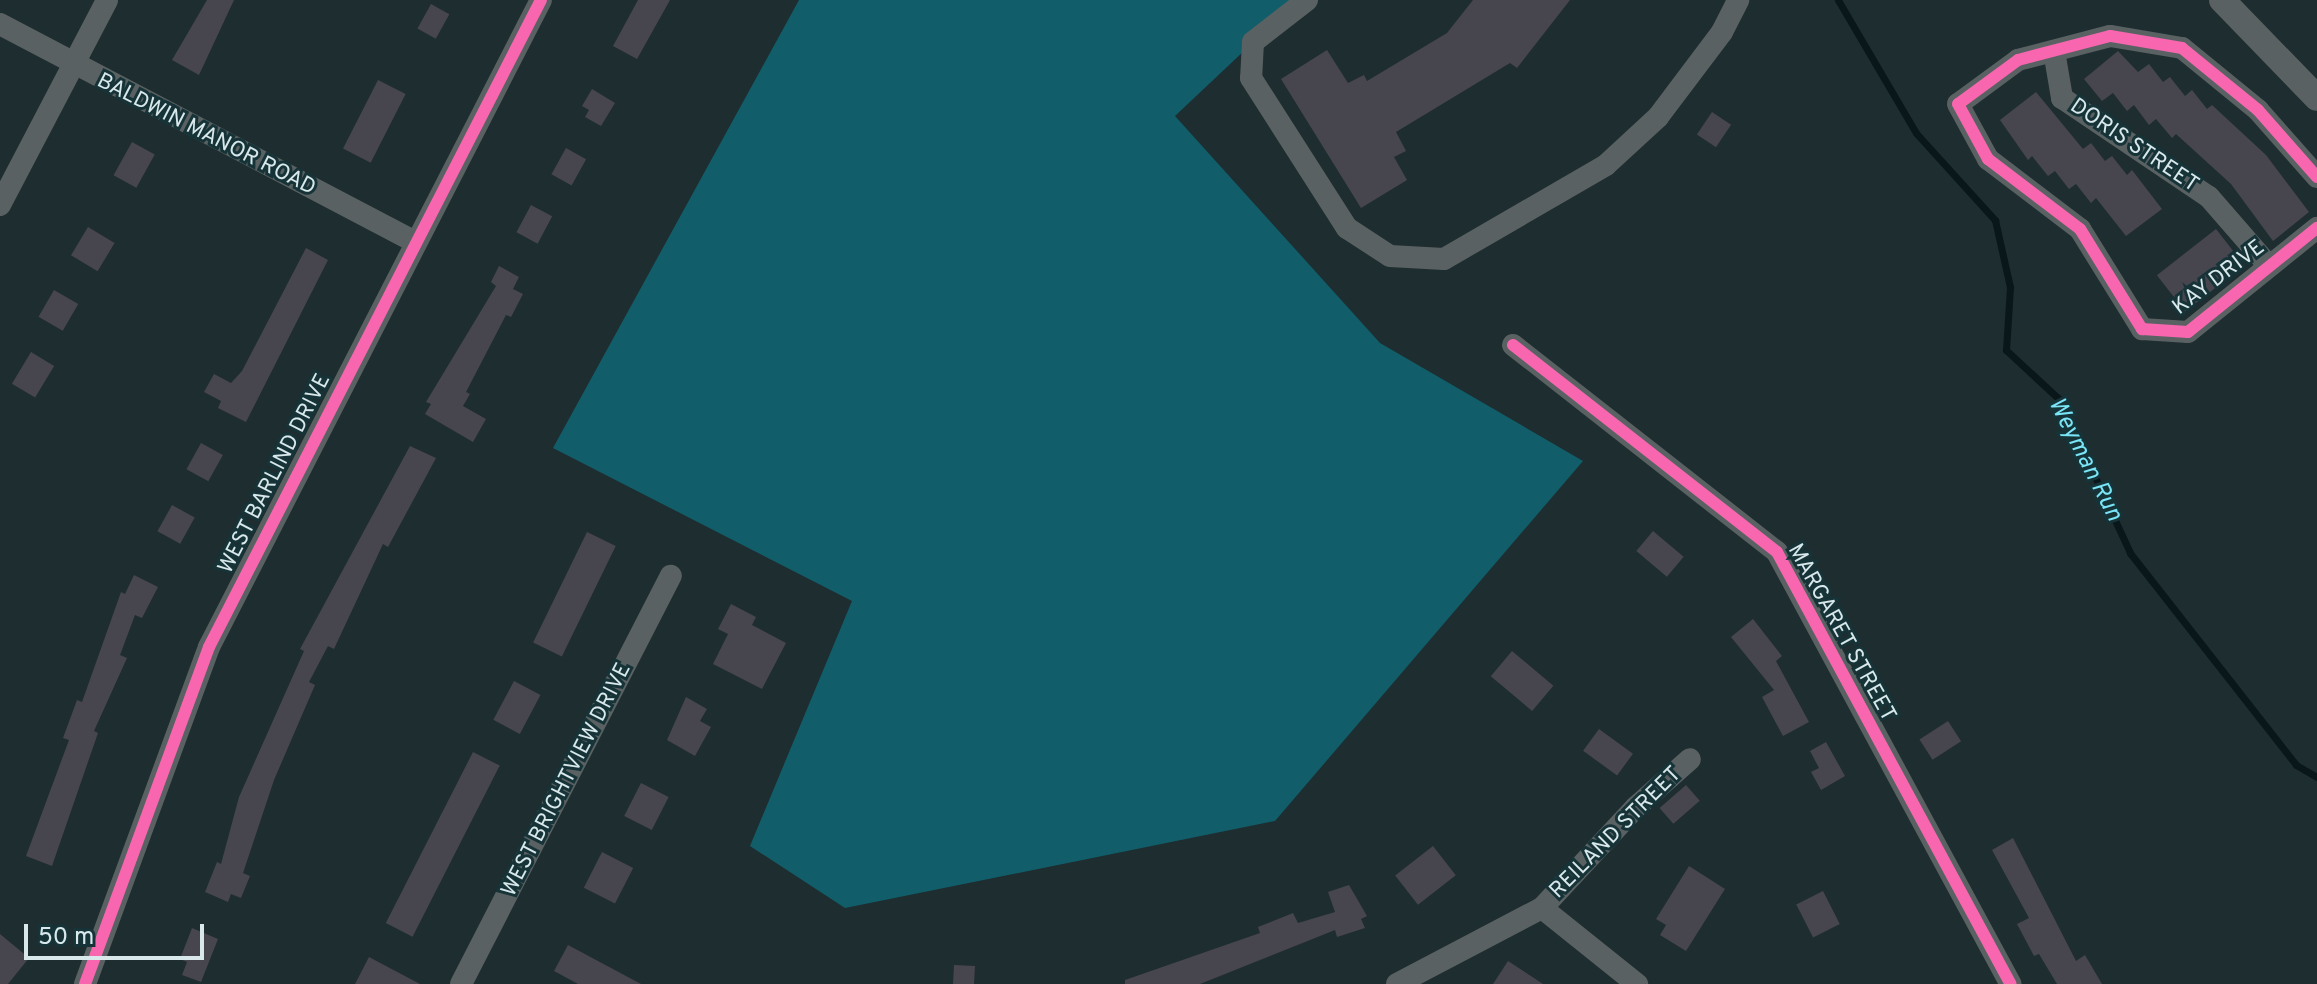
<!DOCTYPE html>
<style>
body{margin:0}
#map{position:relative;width:2317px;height:984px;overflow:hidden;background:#1e2d30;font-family:Overpass,sans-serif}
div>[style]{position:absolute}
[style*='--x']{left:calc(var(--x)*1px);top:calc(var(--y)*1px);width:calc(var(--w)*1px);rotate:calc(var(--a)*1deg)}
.forest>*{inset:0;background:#115e6a}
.stream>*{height:7px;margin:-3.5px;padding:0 3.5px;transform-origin:3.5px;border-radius:3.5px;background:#0a171a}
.building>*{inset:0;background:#47464e;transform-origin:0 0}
.minor>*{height:22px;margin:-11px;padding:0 11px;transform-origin:11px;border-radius:11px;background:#5a6162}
.tertiary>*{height:26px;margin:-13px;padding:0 13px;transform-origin:13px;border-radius:13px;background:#5a6162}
.cycleway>*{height:12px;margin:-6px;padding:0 6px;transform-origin:6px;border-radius:6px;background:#f766af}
span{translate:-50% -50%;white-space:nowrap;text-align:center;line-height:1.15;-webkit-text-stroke:6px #163338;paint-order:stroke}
.street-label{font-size:22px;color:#d8e8eb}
.water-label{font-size:24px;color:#7be5f8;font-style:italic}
.scale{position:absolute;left:24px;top:924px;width:180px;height:36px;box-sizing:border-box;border:4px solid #d8e8eb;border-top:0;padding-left:10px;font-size:24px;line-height:28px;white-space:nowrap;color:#d8e8eb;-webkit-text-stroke:6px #163338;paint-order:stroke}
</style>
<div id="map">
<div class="forest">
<div style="clip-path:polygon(799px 0,1298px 0,1175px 116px,1380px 343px,1583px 461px,1275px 821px,845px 908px,750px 846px,852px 601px,553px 448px)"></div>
</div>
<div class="stream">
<div style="--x:1838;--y:0;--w:154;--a:59.6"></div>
<div style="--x:1916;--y:133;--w:118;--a:47.8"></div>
<div style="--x:1995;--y:220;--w:69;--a:77.4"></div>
<div style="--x:2010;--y:287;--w:63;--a:93.6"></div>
<div style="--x:2006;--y:350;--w:72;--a:42.8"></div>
<div style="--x:2059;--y:399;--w:170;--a:65.2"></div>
<div style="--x:2130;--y:553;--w:269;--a:51.9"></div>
<div style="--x:2296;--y:765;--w:24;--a:30"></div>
</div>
<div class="building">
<div style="clip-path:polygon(207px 0,234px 0,199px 75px,172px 60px)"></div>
<div style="clip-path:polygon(638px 0,670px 0,637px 59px,613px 46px)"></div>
<div style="clip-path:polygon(1473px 0,1570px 0,1517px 68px,1510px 63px,1396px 132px,1406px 151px,1394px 157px,1407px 180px,1361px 208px,1281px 79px,1327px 50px,1348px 83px,1364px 75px,1367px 81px,1447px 33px)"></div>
<div style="left:431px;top:4px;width:21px;height:28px;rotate:29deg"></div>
<div style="clip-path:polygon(2118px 51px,2138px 72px,2149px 64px,2163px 82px,2170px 77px,2185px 96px,2192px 90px,2207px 109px,2212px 105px,2266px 155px,2309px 212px,2273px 241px,2231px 184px,2176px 134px,2172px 138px,2156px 119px,2149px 125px,2134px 105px,2127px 111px,2113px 93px,2102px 101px,2084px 79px)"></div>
<div style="left:378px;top:80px;width:31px;height:77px;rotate:27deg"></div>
<div style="clip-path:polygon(592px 89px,615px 103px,601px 126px,585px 117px,589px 110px,582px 106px)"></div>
<div style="clip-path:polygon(2036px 92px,2083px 149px,2091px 143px,2105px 161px,2112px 156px,2127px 175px,2132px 170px,2162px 209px,2126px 236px,2096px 198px,2091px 203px,2076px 184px,2069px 189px,2055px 171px,2048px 176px,2032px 156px,2028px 160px,2000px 120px)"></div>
<div style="left:1712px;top:112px;width:23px;height:27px;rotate:34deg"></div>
<div style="left:132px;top:142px;width:26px;height:38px;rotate:29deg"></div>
<div style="left:566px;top:148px;width:23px;height:30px;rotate:29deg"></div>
<div style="left:531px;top:205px;width:24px;height:31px;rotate:28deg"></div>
<div style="left:88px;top:227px;width:31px;height:33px;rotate:31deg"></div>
<div style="left:2216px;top:229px;width:46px;height:75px;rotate:52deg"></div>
<div style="clip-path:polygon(306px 248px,328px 260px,246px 422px,218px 408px,221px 401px,204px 392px,214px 374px,231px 383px,242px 371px)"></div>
<div style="clip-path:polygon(499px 266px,519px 277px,513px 289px,523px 294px,511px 317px,506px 315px,466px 392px,470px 394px,463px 406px,486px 419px,473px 442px,425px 414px,431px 404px,426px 402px,496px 286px,491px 282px)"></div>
<div style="left:54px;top:290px;width:28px;height:31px;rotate:30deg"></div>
<div style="left:31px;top:352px;width:27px;height:37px;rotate:31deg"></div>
<div style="left:201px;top:443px;width:25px;height:30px;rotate:29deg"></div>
<div style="clip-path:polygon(410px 446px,436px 458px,388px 547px,383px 544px,334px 649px,328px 646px,309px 682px,315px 685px,274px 780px,243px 873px,250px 876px,241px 898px,231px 894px,228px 902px,205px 892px,217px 862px,221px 864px,239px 797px,304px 651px,300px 649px)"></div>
<div style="left:172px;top:505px;width:26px;height:30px;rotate:29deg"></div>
<div style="left:1653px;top:531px;width:40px;height:26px;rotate:40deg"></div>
<div style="left:587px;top:532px;width:32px;height:123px;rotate:26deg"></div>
<div style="clip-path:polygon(134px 575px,158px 587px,142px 618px,135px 615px,120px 655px,127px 658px,94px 731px,98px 733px,52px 866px,26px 856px,69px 740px,63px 738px,77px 700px,82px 702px,121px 592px,125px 594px)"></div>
<div style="clip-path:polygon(731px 604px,756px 617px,752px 625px,786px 643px,762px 689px,713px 664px,728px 634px,718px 629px)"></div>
<div style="clip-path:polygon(1753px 619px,1782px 656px,1776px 661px,1809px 722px,1783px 736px,1762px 697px,1774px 690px,1731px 637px)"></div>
<div style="left:1512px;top:651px;width:54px;height:33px;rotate:40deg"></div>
<div style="left:514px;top:681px;width:30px;height:44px;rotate:28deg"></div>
<div style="clip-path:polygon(686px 697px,707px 709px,700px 721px,711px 727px,695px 756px,667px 740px)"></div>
<div style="left:1948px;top:721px;width:24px;height:34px;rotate:57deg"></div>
<div style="left:1599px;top:729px;width:42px;height:27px;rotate:36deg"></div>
<div style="clip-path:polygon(1826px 742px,1845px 776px,1821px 790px,1811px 772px,1819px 768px,1810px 751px)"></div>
<div style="left:473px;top:752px;width:30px;height:192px;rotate:27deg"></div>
<div style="left:641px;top:783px;width:31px;height:37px;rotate:27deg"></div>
<div style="left:1686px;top:785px;width:21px;height:35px;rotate:49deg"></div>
<div style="clip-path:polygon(2013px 838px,2076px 961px,2085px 955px,2102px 984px,2057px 984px,2039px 954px,2034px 956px,2017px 924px,2029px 918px,1992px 850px)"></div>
<div style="left:1433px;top:846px;width:37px;height:48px;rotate:52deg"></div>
<div style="left:602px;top:852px;width:35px;height:40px;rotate:27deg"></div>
<div style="clip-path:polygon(1689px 866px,1725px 889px,1686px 951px,1660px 935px,1666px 925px,1656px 919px)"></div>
<div style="clip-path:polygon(1349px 885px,1367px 916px,1361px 919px,1365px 928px,1337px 937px,1335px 930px,1200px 984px,1125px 984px,1125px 980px,1260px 933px,1258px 927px,1293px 913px,1298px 923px,1335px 912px,1328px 892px)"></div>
<div style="left:1823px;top:891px;width:37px;height:30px;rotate:63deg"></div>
<div style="clip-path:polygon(192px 928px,218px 939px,201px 982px,182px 975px,187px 962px,180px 959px)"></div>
<div style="clip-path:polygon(0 934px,29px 958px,8px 984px,0 984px)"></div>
<div style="clip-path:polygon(568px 945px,641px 984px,578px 984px,554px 971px)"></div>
<div style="clip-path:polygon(369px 957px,420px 984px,355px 984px)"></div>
<div style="clip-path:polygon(1508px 961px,1543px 984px,1493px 984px)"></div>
<div style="left:954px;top:965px;width:21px;height:19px;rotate:3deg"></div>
</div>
<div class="minor">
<div style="--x:1307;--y:0;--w:68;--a:142.1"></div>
<div style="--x:1253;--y:42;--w:36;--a:93"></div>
<div style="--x:1251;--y:78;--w:178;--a:57.4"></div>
<div style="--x:1347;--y:228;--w:51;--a:33.1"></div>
<div style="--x:1390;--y:256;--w:54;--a:3.2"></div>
<div style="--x:1444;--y:259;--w:187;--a:-30.1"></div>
<div style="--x:1606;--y:165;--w:71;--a:-42.7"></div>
<div style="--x:1658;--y:117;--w:106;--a:-53"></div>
<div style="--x:1722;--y:32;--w:36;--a:-63"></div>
<div style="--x:0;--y:24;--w:469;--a:27.7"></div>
<div style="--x:2054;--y:51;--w:48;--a:80.3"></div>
<div style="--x:2062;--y:98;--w:177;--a:34"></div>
<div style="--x:2209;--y:197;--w:91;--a:49"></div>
<div style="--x:2317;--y:177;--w:89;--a:-131.4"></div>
<div style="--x:2258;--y:110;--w:98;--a:-140.8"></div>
<div style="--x:2182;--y:48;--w:73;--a:-170.5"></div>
<div style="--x:2110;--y:36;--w:95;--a:165.4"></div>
<div style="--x:2018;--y:60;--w:74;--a:143.7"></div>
<div style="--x:1958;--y:104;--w:63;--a:61.4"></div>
<div style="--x:1988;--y:159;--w:116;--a:37.3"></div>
<div style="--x:2080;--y:229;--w:118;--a:58.2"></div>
<div style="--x:2142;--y:329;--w:46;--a:3.7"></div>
<div style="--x:2188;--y:332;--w:166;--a:-38.9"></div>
<div style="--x:0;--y:205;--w:231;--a:-62.4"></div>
<div style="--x:1513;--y:345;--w:335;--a:38.1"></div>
<div style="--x:1777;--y:552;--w:491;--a:61.6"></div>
<div style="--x:1542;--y:908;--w:122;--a:38.7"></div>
<div style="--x:85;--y:984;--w:359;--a:-69.8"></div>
<div style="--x:209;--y:647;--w:727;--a:-62.84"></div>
<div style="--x:461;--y:984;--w:459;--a:-62.8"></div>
<div style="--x:1397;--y:984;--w:164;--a:-27.7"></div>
<div style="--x:1542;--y:908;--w:138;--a:-47.1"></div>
<div style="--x:1636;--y:807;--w:72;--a:-41.6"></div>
</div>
<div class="tertiary">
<div style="--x:2222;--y:0;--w:136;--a:45.9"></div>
</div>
<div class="cycleway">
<div style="--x:2317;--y:177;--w:89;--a:-131.4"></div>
<div style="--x:2258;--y:110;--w:98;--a:-140.8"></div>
<div style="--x:2182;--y:48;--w:73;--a:-170.5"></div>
<div style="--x:2110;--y:36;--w:95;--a:165.4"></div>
<div style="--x:2018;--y:60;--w:74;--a:143.7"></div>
<div style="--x:1958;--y:104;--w:63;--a:61.4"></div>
<div style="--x:1988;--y:159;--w:116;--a:37.3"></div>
<div style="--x:2080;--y:229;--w:118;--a:58.2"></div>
<div style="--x:2142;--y:329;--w:46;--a:3.7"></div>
<div style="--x:2188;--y:332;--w:166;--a:-38.9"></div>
<div style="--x:1513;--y:345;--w:335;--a:38.1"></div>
<div style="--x:1777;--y:552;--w:491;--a:61.6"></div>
<div style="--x:85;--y:984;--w:359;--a:-69.8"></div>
<div style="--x:209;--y:647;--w:727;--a:-62.84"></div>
</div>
<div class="street-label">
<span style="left:206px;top:135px;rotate:27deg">BALDWIN MANOR ROAD</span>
<span style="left:2134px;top:146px;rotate:34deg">DORIS STREET</span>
<span style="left:2219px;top:278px;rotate:-37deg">KAY DRIVE</span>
<span style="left:275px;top:474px;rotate:-63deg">WEST BARLIND DRIVE</span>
<span style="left:1841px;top:633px;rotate:61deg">MARGARET STREET</span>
<span style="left:567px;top:780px;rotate:-63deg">WEST BRIGHTVIEW DRIVE</span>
<span style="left:1616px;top:833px;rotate:-45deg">REILAND STREET</span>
</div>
<div class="water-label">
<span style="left:2084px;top:460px;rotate:63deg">Weyman Run</span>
</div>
<div class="scale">50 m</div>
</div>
